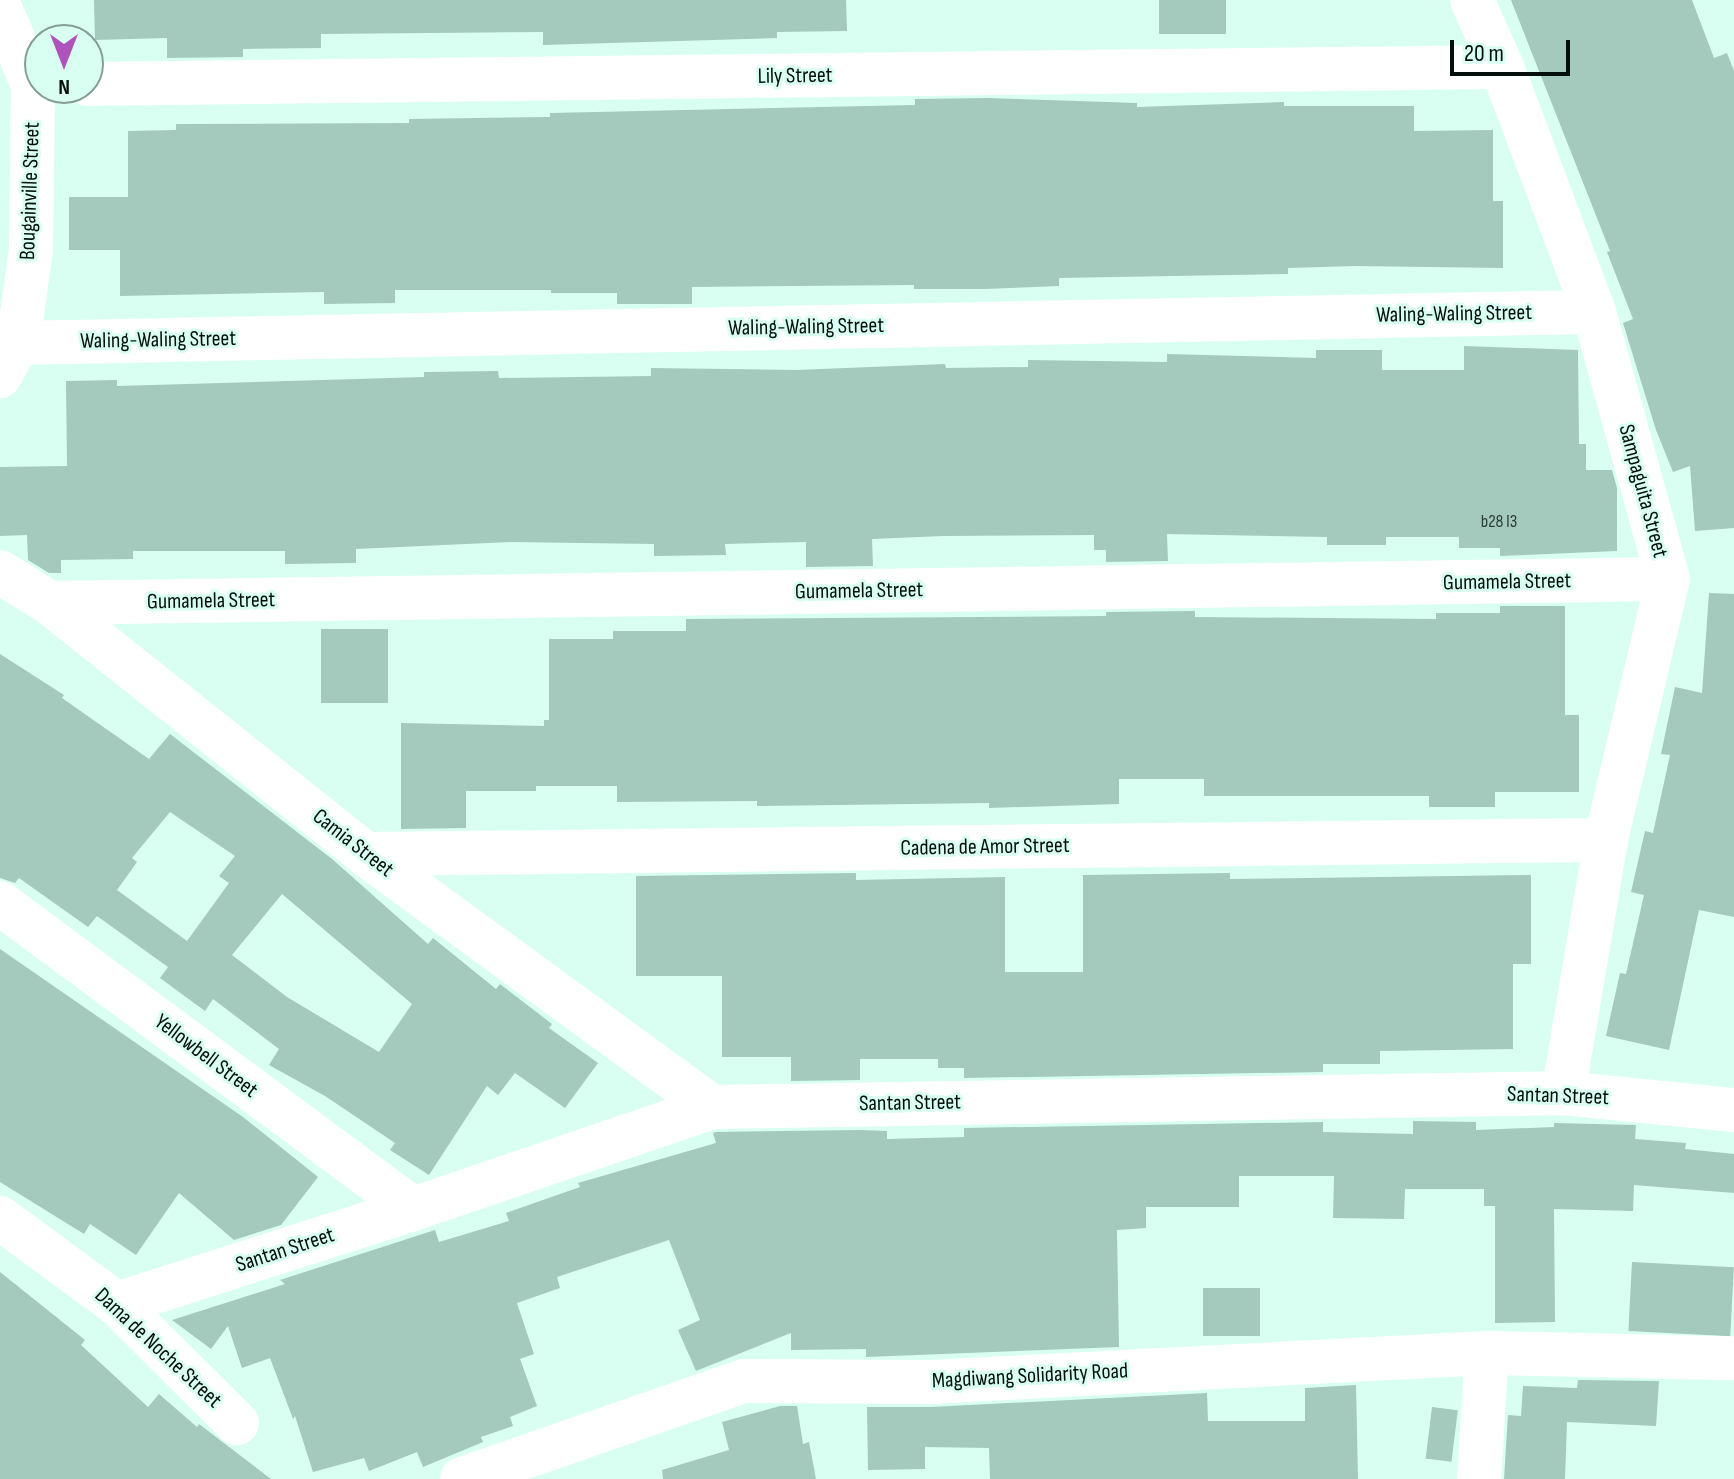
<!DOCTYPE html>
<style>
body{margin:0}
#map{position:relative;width:1734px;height:1479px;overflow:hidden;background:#d9fef2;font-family:"Sofia Sans Condensed",sans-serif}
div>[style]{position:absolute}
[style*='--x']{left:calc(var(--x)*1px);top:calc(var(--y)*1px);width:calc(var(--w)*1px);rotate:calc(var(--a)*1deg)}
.building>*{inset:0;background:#a4c9bd;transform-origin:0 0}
.minor>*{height:44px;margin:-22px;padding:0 22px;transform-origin:22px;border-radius:22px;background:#fff}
span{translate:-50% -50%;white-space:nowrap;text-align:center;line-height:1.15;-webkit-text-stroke:6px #d9fef2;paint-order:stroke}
.number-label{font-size:18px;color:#2c3e38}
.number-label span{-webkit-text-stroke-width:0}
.street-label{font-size:22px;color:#040f0c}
.north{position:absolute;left:24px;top:24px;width:80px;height:80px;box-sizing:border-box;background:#d9fef2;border:2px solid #849e96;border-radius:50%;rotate:180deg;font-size:22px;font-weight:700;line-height:32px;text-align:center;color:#040f0c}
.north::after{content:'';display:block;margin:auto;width:28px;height:36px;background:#b052bc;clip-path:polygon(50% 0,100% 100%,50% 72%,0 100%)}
.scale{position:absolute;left:1450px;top:40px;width:120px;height:36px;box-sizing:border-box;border:4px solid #040f0c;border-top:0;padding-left:10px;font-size:24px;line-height:28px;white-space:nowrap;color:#040f0c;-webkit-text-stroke:6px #d9fef2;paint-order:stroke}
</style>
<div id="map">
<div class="building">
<div style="clip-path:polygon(94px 0,846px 0,847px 31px,777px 32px,777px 38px,543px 45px,543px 32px,321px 34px,321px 48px,243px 49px,243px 57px,167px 58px,167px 38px,95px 40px)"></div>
<div style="left:1159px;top:0;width:67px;height:34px"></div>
<div style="clip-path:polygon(1511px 0,1692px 0,1714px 58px,1727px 53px,1734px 71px,1734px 528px,1695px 531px,1690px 466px,1673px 472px,1656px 430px,1623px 323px,1633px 319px,1607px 252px,1610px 251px)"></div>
<div style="clip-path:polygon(988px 98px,1137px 103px,1137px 107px,1284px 102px,1284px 106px,1414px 106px,1414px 131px,1493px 130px,1493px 201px,1503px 201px,1503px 268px,1355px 266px,1288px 268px,1288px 274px,1059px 278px,1059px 286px,984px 289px,914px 289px,914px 285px,692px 287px,692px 304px,617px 304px,617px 293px,551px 293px,551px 290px,395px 290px,395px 303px,324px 304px,324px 292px,120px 296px,120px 250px,69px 250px,69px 197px,128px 197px,128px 131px,176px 130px,176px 124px,409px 123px,409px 119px,550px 117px,550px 113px,915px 105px,915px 99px)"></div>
<div style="clip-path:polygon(1464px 346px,1578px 350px,1579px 444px,1586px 444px,1586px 470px,1612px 470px,1617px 488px,1617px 551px,1500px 556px,1500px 548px,1459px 548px,1459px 537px,1386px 537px,1386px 545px,1327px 545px,1327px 537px,1167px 534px,1168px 561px,1106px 562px,1106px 550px,1094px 550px,1094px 535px,943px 536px,872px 539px,873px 566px,806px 567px,806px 542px,725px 544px,726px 555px,654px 556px,654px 544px,511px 542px,356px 549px,356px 563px,285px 564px,285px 551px,133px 551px,133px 559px,61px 560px,61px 573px,49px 573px,28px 560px,27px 535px,0 536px,0 467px,67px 466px,66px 381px,117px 380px,117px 386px,424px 377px,424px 372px,498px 371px,499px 378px,651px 376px,651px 368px,796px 370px,945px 364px,946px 368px,1028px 367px,1028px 360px,1167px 362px,1167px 354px,1316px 358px,1316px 350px,1382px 350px,1382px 370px,1464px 370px)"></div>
<div style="clip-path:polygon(1709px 593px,1734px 594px,1734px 917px,1699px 910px,1669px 1050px,1606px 1036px,1620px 973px,1626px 974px,1644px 895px,1631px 892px,1645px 831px,1653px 833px,1670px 755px,1661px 754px,1675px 687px,1702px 693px)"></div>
<div style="clip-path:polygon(1500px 606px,1565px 606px,1565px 715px,1579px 715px,1579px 792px,1495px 792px,1495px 807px,1429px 807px,1429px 796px,1204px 796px,1204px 779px,1119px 779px,1119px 804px,989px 808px,989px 803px,757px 806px,757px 801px,617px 802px,617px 786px,536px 786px,536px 791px,466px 791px,466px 828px,401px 829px,401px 723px,544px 726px,544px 720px,549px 720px,549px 639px,613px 639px,613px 631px,686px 631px,686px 619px,1106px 616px,1106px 612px,1195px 611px,1195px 617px,1436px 619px,1436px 613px,1500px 613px)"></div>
<div style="left:321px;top:629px;width:67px;height:74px"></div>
<div style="clip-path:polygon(evenodd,0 654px,64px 695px,62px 698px,149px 759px,170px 734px,332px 859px,428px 944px,433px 938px,496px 989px,500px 984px,552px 1024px,549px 1028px,598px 1063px,565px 1108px,515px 1073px,498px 1095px,487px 1086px,429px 1175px,390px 1150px,395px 1143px,325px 1096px,269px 1065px,279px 1049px,213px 999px,205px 1011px,160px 978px,168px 967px,97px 916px,88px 927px,19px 878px,15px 883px,0 878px,0 654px,170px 812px,235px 856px,219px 876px,229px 883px,187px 941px,117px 890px,137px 862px,132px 858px,170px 812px,0 654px,282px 894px,412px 1004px,379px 1052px,287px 997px,232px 955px,282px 894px)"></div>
<div style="clip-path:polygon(856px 873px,856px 880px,1005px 877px,1005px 972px,1083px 972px,1083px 875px,1230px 873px,1230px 879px,1531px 875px,1531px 964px,1513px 964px,1513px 1049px,1380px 1051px,1380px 1064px,1323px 1064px,1323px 1072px,964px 1078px,964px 1068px,938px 1068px,938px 1059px,860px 1059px,860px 1080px,791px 1081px,791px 1057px,722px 1057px,722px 976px,636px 976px,636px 876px)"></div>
<div style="clip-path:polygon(0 949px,243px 1117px,318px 1177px,281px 1225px,234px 1240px,179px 1193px,136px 1255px,90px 1224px,84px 1234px,0 1182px)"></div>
<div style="clip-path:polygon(1413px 1121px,1476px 1122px,1476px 1130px,1554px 1127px,1554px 1123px,1636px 1125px,1635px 1139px,1686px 1143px,1685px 1149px,1734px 1154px,1734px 1193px,1634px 1185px,1633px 1211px,1554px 1209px,1555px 1322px,1495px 1323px,1495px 1206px,1484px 1206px,1484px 1189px,1405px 1189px,1404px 1219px,1333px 1218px,1334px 1176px,1239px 1176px,1239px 1207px,1146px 1207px,1146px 1228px,1117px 1230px,1119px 1347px,866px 1357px,866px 1349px,791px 1350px,791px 1333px,696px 1371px,678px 1330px,700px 1320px,669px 1240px,557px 1277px,560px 1288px,517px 1303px,534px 1354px,520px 1359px,537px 1406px,510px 1417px,513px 1426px,481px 1437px,483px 1442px,423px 1467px,417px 1452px,369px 1471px,364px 1458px,313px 1472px,295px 1416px,293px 1419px,270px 1358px,242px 1368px,228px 1326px,211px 1349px,172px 1320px,285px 1284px,280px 1280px,435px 1230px,439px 1242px,509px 1221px,506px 1213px,580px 1187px,578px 1183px,716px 1143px,713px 1133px,716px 1132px,860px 1130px,887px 1131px,887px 1139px,964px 1137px,964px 1128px,1323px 1122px,1323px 1132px,1413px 1134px)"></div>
<div style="left:1632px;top:1262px;width:102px;height:69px;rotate:3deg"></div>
<div style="clip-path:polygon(0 1272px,85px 1340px,81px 1345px,148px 1407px,159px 1394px,197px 1427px,199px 1424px,271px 1479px,0 1479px)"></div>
<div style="left:1260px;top:1288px;width:48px;height:57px;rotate:90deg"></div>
<div style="clip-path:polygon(1578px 1380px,1659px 1381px,1656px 1426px,1567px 1422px,1565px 1479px,1504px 1479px,1508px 1415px,1521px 1416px,1523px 1386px,1577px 1388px)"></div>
<div style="clip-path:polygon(1356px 1385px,1358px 1479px,990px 1479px,989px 1448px,925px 1447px,925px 1469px,868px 1470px,867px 1407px,931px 1407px,1207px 1393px,1208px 1421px,1305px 1421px,1305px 1388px)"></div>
<div style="clip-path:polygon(780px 1406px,797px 1406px,803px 1444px,809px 1442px,816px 1479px,663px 1479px,662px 1470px,729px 1450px,722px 1422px)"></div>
<div style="left:1432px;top:1407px;width:26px;height:52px;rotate:7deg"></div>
</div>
<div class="minor">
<div style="--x:1472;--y:0;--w:73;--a:65.9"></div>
<div style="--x:1502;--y:67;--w:262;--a:69.4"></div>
<div style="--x:1594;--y:312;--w:277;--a:74.5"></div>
<div style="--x:1668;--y:579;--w:268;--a:103.4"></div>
<div style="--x:1606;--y:840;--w:257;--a:99.6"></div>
<div style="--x:0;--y:8;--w:84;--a:66.8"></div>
<div style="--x:33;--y:85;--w:164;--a:90.7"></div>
<div style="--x:31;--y:249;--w:95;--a:97.9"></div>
<div style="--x:18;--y:343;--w:38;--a:119"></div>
<div style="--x:88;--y:84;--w:1414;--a:-0.69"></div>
<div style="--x:18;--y:343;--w:1576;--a:-1.13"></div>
<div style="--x:0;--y:572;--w:59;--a:31.8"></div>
<div style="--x:50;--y:603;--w:403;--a:38.5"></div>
<div style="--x:365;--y:854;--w:429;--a:36.1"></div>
<div style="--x:50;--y:603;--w:1618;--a:-0.85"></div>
<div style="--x:365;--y:854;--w:1241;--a:-0.65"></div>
<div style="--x:0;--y:903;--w:514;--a:36.54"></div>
<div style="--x:0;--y:1218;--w:145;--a:36.3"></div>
<div style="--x:117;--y:1304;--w:169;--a:44.8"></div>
<div style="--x:117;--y:1304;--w:311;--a:-17.8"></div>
<div style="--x:413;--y:1209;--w:316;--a:-18.8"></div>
<div style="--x:712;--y:1107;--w:851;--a:-0.94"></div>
<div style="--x:1563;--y:1093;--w:172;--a:5.7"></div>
<div style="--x:462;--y:1479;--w:299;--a:-19.2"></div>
<div style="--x:744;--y:1381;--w:186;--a:0.3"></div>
<div style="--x:930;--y:1382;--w:558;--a:-2.98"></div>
<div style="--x:1487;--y:1353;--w:247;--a:1.2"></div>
<div style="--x:1479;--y:1479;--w:126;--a:-86.4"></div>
</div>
<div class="number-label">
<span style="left:1499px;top:522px">b28 l3</span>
</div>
<div class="street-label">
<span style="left:795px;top:76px;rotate:-1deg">Lily Street</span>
<span style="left:30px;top:191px;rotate:-88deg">Bougainville Street</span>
<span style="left:1454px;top:314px;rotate:-1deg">Waling-Waling Street</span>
<span style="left:806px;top:327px;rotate:-1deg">Waling-Waling Street</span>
<span style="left:158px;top:340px;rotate:-1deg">Waling-Waling Street</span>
<span style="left:1643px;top:491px;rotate:75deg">Sampaguita Street</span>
<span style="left:1507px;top:582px;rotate:-1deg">Gumamela Street</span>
<span style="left:859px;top:591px;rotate:-1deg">Gumamela Street</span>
<span style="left:211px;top:601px;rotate:-1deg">Gumamela Street</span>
<span style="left:353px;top:843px;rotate:38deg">Camia Street</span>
<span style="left:985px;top:847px;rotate:-1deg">Cadena de Amor Street</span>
<span style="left:206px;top:1056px;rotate:37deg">Yellowbell Street</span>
<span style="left:1558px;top:1096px;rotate:2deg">Santan Street</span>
<span style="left:910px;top:1103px;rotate:-1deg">Santan Street</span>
<span style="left:285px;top:1250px;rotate:-18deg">Santan Street</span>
<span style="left:158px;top:1348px;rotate:43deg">Dama de Noche Street</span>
<span style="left:1030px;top:1376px;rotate:-3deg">Magdiwang Solidarity Road</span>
</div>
<div class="north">N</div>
<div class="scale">20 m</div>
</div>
